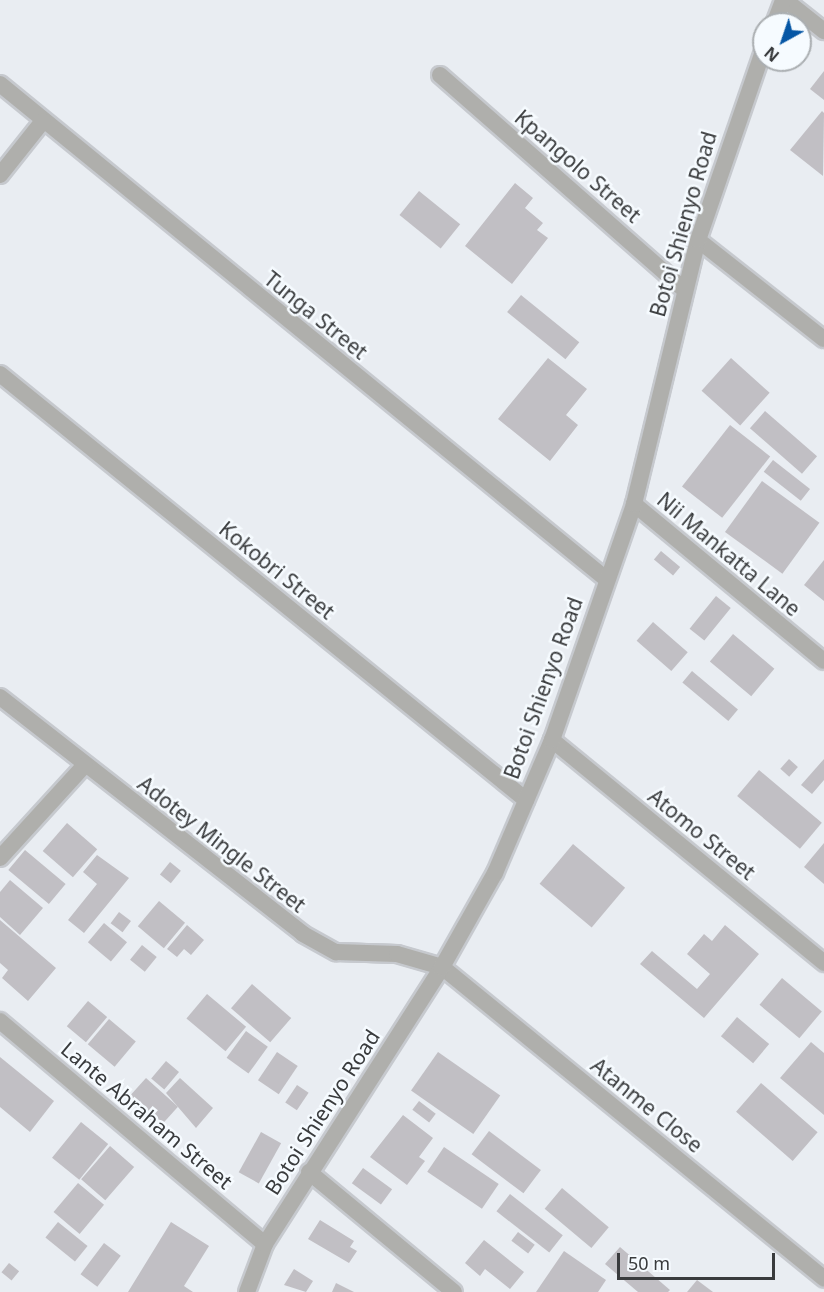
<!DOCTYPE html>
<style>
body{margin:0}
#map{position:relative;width:824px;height:1292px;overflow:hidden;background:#e9edf2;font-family:"Noto Sans",sans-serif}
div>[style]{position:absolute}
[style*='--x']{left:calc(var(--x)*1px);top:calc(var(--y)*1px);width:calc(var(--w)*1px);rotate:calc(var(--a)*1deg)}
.building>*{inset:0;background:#c1bfc4;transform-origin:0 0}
.roads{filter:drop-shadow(2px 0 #c6c9ce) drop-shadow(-2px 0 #c6c9ce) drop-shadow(0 2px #c6c9ce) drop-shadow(0 -2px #c6c9ce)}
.street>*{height:16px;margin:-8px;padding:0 8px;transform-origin:8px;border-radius:8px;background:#afafac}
span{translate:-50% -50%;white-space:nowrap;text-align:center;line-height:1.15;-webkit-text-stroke:5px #f6fbff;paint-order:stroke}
.street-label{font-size:21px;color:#393b3d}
.north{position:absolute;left:752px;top:12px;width:60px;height:60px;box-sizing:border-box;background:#f6fbff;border:2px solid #aaaeb1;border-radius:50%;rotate:220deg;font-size:16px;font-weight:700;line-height:24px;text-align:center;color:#393b3d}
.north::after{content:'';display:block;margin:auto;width:21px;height:27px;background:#0556a5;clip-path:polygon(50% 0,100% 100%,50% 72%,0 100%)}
.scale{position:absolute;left:617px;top:1253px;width:158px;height:27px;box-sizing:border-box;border:3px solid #393b3d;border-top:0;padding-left:8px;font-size:18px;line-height:21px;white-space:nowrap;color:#393b3d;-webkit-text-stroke:4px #f6fbff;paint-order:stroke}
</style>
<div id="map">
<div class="building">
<div style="clip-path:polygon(824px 71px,824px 100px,810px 89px)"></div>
<div style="clip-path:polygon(822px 111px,824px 113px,823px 176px,790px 150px)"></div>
<div style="clip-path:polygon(515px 183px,533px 198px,525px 208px,543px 223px,537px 230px,548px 238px,512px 284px,465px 246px)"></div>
<div style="left:419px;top:191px;width:53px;height:31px;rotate:39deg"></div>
<div style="left:521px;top:295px;width:75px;height:22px;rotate:39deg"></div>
<div style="clip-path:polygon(548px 358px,587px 389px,566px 415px,578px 425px,550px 461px,498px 419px)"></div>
<div style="left:731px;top:358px;width:52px;height:44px;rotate:42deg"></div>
<div style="left:765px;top:411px;width:69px;height:23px;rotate:41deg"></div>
<div style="left:730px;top:425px;width:51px;height:78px;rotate:38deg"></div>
<div style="left:773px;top:460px;width:47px;height:15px;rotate:38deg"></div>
<div style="left:762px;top:481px;width:71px;height:63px;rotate:36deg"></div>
<div style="left:661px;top:551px;width:25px;height:11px;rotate:40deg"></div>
<div style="clip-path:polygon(824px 560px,824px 601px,804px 585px)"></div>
<div style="left:716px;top:596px;width:19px;height:42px;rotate:39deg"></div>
<div style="left:653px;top:622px;width:46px;height:25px;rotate:41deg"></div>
<div style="left:733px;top:634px;width:54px;height:36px;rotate:40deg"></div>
<div style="left:692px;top:671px;width:60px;height:15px;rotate:40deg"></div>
<div style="left:789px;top:759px;width:12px;height:13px;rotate:42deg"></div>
<div style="clip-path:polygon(824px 759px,824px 780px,812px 794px,801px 785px)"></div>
<div style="left:759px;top:770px;width:82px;height:34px;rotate:40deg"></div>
<div style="left:67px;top:823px;width:40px;height:37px;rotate:41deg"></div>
<div style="clip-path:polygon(824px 843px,824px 884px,804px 867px)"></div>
<div style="left:573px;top:844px;width:68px;height:52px;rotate:40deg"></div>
<div style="left:25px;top:850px;width:53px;height:26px;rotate:40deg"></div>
<div style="clip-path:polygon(97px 855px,129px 878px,84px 933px,68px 920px,97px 884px,83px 872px)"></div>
<div style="left:170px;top:862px;width:14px;height:16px;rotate:39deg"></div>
<div style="clip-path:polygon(10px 880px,43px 908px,20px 935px,0 917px,0 892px)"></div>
<div style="left:159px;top:901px;width:34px;height:33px;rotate:40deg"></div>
<div style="left:119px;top:912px;width:15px;height:14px;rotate:37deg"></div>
<div style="clip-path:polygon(0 920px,56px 968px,28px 1001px,2px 978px,8px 970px,0 963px)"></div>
<div style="left:104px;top:923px;width:30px;height:25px;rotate:40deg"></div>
<div style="clip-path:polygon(187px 925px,204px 940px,191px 955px,184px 949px,177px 957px,167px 949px)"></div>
<div style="clip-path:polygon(725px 925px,759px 954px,704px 1018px,640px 964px,652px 951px,697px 989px,710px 974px,687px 954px,704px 934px,712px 941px)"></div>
<div style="left:142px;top:945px;width:19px;height:19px;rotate:39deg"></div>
<div style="left:782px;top:978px;width:52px;height:35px;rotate:40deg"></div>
<div style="left:252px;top:984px;width:52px;height:32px;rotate:41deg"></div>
<div style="left:207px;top:994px;width:51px;height:32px;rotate:40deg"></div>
<div style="left:88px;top:1001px;width:25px;height:33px;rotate:40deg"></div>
<div style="left:737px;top:1017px;width:42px;height:25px;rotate:40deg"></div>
<div style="left:109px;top:1019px;width:35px;height:33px;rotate:40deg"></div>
<div style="left:246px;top:1031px;width:27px;height:33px;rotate:36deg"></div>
<div style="clip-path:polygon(811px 1042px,824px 1053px,824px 1115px,780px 1078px)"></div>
<div style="left:277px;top:1052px;width:25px;height:34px;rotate:34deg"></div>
<div style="left:438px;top:1052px;width:76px;height:47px;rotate:35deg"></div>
<div style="clip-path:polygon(0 1057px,54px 1101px,30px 1132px,0 1107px)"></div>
<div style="left:166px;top:1061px;width:17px;height:23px;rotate:40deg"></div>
<div style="left:146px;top:1078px;width:43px;height:28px;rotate:42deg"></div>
<div style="clip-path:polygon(180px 1078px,213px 1108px,196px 1128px,166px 1093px)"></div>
<div style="left:761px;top:1083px;width:75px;height:38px;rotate:41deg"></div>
<div style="left:297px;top:1085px;width:14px;height:21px;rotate:34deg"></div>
<div style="left:419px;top:1101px;width:21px;height:11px;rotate:37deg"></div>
<div style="clip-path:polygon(403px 1115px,433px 1138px,419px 1157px,425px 1161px,407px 1185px,370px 1157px)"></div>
<div style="left:81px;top:1122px;width:35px;height:46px;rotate:39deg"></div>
<div style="left:489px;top:1131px;width:65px;height:29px;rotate:37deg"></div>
<div style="left:261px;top:1132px;width:23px;height:46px;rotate:29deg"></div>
<div style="left:110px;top:1146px;width:32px;height:44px;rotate:41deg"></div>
<div style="left:444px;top:1147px;width:66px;height:30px;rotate:34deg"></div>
<div style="left:363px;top:1168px;width:36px;height:19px;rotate:36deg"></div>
<div style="left:78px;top:1183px;width:34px;height:38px;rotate:40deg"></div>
<div style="left:562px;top:1188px;width:61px;height:27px;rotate:40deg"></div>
<div style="left:510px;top:1194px;width:67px;height:22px;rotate:38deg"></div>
<div style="clip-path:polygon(320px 1220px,354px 1241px,350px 1247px,357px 1251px,349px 1263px,308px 1239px)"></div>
<div style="left:58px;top:1222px;width:38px;height:20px;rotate:39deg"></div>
<div style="clip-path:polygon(171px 1222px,209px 1246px,184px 1286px,193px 1292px,128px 1292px)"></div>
<div style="left:518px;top:1232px;width:21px;height:11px;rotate:37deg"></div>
<div style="clip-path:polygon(484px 1240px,524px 1272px,510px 1289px,485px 1269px,480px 1276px,465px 1263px)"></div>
<div style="left:104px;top:1243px;width:21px;height:39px;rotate:37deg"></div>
<div style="clip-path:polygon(620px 1247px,670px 1290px,668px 1292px,638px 1292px,605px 1264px)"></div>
<div style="clip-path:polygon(564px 1251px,606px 1280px,598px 1292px,536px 1292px)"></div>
<div style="left:9px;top:1263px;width:13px;height:12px;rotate:39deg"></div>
<div style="clip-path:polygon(294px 1269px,313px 1281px,306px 1292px,284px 1285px)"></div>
<div style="clip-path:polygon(697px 1280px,713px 1292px,687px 1292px)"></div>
<div style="clip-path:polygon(336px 1283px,354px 1292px,332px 1292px)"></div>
</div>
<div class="roads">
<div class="street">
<div style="--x:785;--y:0;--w:50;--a:38.5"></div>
<div style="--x:774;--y:24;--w:26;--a:-69"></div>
<div style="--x:440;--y:75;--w:326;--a:41.3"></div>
<div style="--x:0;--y:84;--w:782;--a:39.24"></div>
<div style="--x:0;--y:175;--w:69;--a:-51.5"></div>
<div style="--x:698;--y:240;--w:160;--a:38.2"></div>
<div style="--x:0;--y:374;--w:677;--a:39"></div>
<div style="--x:634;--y:504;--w:246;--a:39.6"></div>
<div style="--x:0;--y:697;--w:385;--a:38"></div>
<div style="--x:303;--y:934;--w:38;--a:29"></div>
<div style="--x:336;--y:952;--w:61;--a:1.9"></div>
<div style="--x:397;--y:954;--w:47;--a:16.1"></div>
<div style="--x:442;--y:967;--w:493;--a:39.2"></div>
<div style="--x:552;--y:740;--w:352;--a:39.3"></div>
<div style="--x:0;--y:858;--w:126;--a:-47.6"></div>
<div style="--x:0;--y:1021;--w:346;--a:40.1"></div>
<div style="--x:309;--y:1172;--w:188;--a:39.6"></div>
<div style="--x:247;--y:1292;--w:51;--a:-69.4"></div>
<div style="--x:265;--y:1244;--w:329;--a:-57.4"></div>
<div style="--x:442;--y:967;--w:108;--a:-60.6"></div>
<div style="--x:495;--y:873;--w:145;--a:-66.8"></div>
<div style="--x:552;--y:740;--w:250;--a:-70.8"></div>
<div style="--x:634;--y:504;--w:272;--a:-76.4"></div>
<div style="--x:698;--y:240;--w:203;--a:-71"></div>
</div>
</div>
<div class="street-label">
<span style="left:578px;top:166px;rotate:41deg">Kpangolo Street</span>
<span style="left:683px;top:224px;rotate:-74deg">Botoi Shienyo Road</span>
<span style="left:316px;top:315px;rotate:39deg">Tunga Street</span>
<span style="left:729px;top:554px;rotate:40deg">Nii Mankatta Lane</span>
<span style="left:277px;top:570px;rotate:39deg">Kokobri Street</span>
<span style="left:543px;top:688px;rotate:-70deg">Botoi Shienyo Road</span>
<span style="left:702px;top:834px;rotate:39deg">Atomo Street</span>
<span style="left:222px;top:844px;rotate:38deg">Adotey Mingle Street</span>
<span style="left:647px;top:1105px;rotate:39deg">Atanme Close</span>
<span style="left:322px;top:1112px;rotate:-57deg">Botoi Shienyo Road</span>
<span style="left:147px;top:1115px;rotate:40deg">Lante Abraham Street</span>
</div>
<div class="north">N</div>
<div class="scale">50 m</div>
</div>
